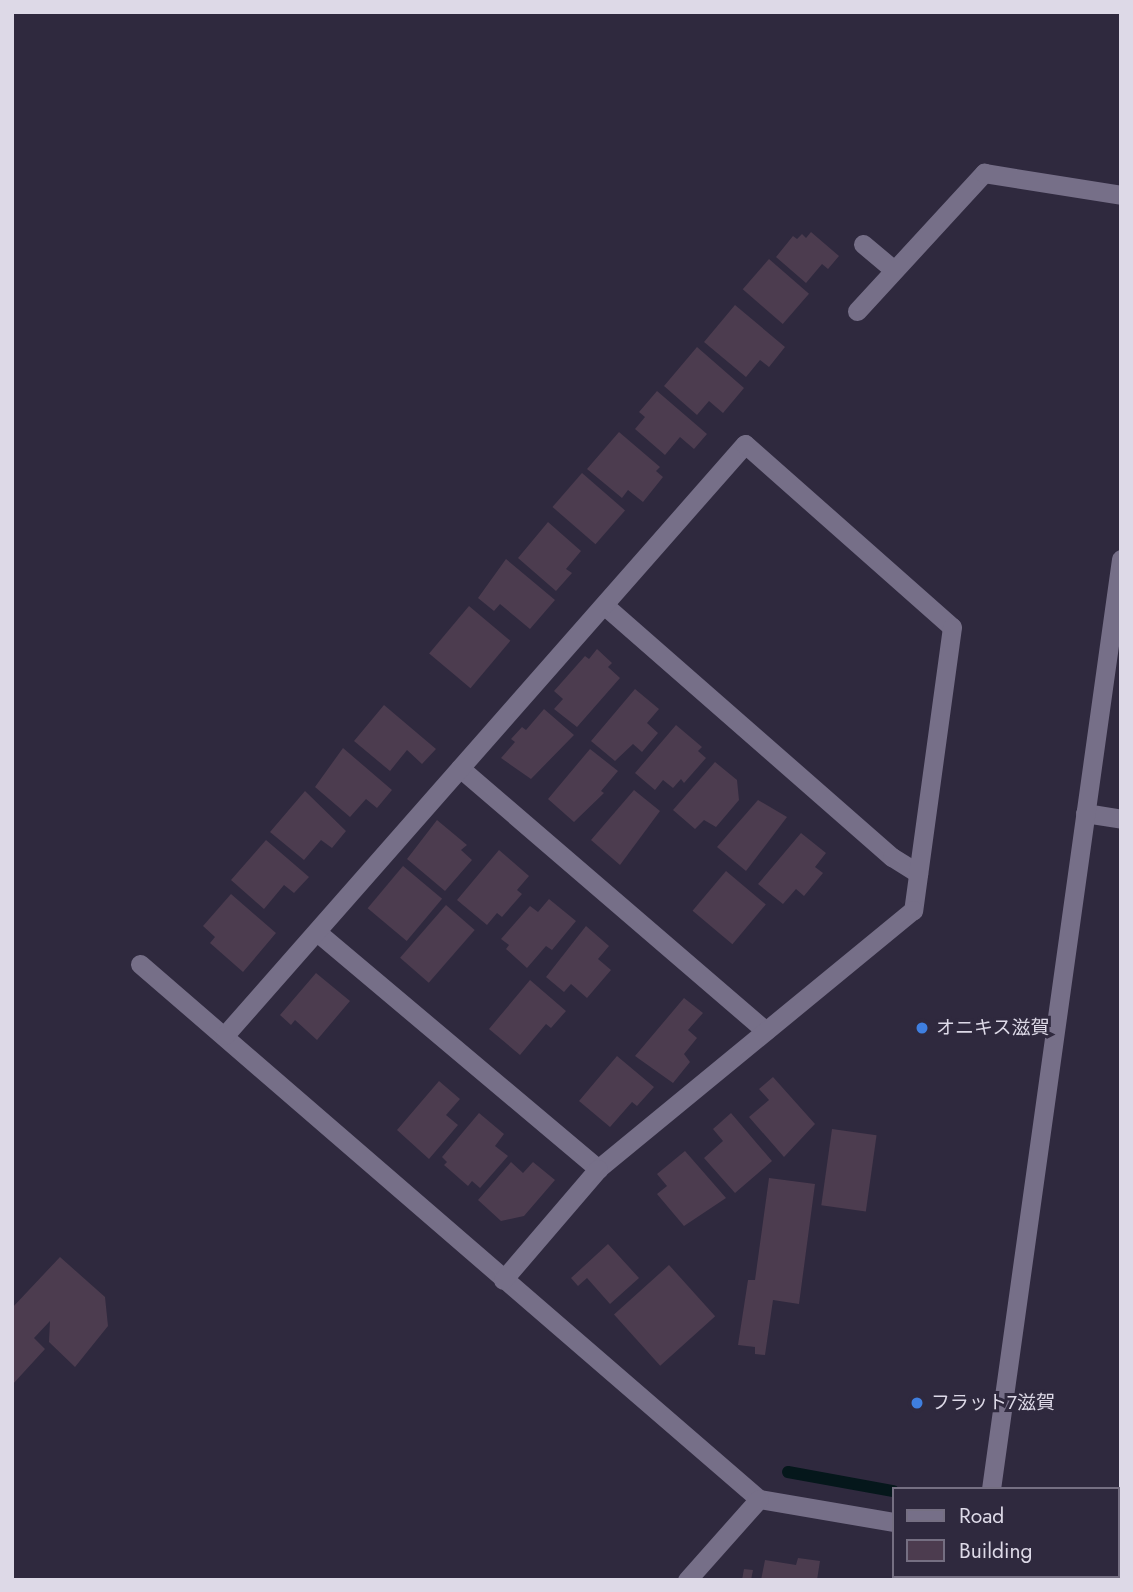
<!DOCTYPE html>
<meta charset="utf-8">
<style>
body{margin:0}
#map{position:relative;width:1133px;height:1592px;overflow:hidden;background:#2f293e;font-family:Jost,"Noto Sans JP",sans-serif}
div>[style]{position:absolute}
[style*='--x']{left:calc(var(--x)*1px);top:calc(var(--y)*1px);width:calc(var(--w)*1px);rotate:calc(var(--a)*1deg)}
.stream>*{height:12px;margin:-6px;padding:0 6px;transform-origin:6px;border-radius:6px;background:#05171b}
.building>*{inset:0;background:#4c3c4f;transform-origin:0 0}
.minor>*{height:19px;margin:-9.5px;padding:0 9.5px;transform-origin:9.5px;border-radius:9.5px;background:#766f88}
.dots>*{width:19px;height:19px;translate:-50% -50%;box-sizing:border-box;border:4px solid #2f293e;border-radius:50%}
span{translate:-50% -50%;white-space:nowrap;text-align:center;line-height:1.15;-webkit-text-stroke:6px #2f293e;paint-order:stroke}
.poi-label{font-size:19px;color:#ddd9e7}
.left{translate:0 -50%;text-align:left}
.frame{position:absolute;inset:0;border:14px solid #ddd9e7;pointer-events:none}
.legend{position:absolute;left:892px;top:1487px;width:228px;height:91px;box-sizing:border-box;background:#2f293e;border:2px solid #756f82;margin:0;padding:9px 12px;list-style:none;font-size:21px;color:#ddd9e7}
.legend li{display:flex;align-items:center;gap:14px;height:35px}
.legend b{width:35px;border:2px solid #756f82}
</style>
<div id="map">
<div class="stream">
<div style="--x:788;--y:1472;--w:107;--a:10.3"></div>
<div style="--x:1117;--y:1531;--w:4;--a:14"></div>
</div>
<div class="building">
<div style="clip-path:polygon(811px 232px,839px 256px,828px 269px,822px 264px,806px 283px,776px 257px,793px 236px,797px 239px,802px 234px,806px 238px)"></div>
<div style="left:769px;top:259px;width:53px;height:40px;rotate:41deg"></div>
<div style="clip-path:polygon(735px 305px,785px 347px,769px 367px,760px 360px,746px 377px,704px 342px)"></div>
<div style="clip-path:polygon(697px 347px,744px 388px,723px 413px,709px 401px,697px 415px,664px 386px)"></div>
<div style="clip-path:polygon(657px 391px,707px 434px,694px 449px,680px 437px,665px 455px,635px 429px,645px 417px,639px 412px)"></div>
<div style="clip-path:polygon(619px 432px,660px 467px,656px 471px,663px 477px,643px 502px,628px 490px,622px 498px,587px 469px)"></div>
<div style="left:582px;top:473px;width:57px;height:45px;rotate:41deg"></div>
<div style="clip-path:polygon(548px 522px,581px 551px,566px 569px,572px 573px,556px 591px,518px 558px)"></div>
<div style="clip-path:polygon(506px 559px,555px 600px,530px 629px,500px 604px,494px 611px,478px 598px)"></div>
<div style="left:469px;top:606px;width:54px;height:62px;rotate:40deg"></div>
<div style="clip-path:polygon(597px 649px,612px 663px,608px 667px,620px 678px,577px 727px,554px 709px,563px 699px,554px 691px,585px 656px,589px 659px)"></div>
<div style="clip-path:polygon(635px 689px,659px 709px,647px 723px,658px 733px,642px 752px,633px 744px,615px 761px,591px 741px)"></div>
<div style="clip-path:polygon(384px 705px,436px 749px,422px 764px,407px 750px,390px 771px,354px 741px)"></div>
<div style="clip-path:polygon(544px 709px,574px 735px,531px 779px,501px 758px,515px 742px,511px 739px,522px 727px,526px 730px)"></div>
<div style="clip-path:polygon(676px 725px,702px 747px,698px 751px,706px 758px,684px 783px,681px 779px,673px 788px,663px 780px,655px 790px,635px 773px)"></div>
<div style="clip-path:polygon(343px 748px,392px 790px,377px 808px,366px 799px,350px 817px,315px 787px)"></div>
<div style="clip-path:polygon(590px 749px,618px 771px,601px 791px,604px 793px,574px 822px,548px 799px)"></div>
<div style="clip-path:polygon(715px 762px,737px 780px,739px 800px,716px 827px,704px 820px,695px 829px,673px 810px)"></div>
<div style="clip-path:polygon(634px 790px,660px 811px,620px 865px,591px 840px)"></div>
<div style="clip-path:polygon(305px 791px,346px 831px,332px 848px,321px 840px,304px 860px,270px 832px)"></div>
<div style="clip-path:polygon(758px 800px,787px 817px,746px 871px,717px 847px)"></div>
<div style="clip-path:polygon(437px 820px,467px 845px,461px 850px,472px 860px,445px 891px,407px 859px)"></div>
<div style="clip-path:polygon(801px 833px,826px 853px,815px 867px,823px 873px,804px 896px,796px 889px,783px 904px,758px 884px)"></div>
<div style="clip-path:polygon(266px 840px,309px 877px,294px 893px,284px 885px,264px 909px,231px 880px)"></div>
<div style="clip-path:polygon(499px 850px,529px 876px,517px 890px,522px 894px,502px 917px,497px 913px,487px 925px,457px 900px)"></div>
<div style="left:403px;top:866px;width:51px;height:55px;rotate:40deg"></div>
<div style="left:726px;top:871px;width:52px;height:52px;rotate:40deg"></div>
<div style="clip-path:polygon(231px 894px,276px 933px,243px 972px,210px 943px,215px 937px,203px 926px)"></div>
<div style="clip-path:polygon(549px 899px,576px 921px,552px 950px,546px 946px,527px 968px,506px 949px,509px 945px,501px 939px,530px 906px,538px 912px)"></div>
<div style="left:446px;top:905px;width:38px;height:70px;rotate:41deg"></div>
<div style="clip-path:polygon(586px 926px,609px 946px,598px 959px,611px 970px,587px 998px,571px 984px,564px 992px,546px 977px)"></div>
<div style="clip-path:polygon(316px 973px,350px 1001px,317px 1040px,295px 1020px,291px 1025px,280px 1015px)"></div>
<div style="clip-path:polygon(530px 980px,566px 1011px,551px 1028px,546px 1024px,520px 1055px,489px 1029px)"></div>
<div style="clip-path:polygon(684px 998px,703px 1013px,688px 1030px,697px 1038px,684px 1054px,690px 1062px,673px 1083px,635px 1056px)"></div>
<div style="clip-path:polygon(617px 1056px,654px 1087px,637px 1106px,632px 1102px,610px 1127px,579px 1101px)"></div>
<div style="clip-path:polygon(773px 1077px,815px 1124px,784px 1157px,749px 1117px,769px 1100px,759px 1089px)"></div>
<div style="clip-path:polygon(439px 1081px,460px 1099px,446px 1115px,458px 1125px,429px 1159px,397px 1130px)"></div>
<div style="clip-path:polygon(479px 1113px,504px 1134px,495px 1146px,508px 1156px,480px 1188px,472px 1181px,468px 1186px,444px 1165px,447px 1162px,442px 1157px)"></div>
<div style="clip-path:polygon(731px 1113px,772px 1161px,735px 1193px,704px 1158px,723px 1141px,713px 1129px)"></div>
<div style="left:832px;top:1129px;width:45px;height:77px;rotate:8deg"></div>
<div style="clip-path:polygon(685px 1151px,726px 1198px,684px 1226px,657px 1194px,667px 1186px,657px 1174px)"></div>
<div style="clip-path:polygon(511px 1162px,523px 1173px,533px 1162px,555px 1180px,524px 1216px,501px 1221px,478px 1200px)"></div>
<div style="clip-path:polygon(769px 1178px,815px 1184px,799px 1304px,773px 1300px,765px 1355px,755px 1354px,755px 1347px,738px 1345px,748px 1280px,755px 1280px)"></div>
<div style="clip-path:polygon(608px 1244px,639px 1278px,610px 1304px,587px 1278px,578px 1286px,571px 1278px)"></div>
<div style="clip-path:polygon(60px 1257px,105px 1297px,108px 1326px,75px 1367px,49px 1342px,50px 1321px,34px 1338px,45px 1349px,12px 1385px,12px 1308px)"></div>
<div style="left:669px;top:1265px;width:69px;height:74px;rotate:48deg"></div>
<div style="clip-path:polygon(798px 1558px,820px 1561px,817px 1580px,761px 1580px,765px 1560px,796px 1565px)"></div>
<div style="clip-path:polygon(744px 1569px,753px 1570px,751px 1580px,742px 1580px)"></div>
</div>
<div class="minor">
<div style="--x:863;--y:244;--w:40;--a:40"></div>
<div style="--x:857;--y:311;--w:188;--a:-47.4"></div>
<div style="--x:984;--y:173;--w:139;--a:9.1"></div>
<div style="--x:604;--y:605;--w:383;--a:41.2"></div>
<div style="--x:892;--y:857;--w:31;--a:32"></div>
<div style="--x:460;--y:768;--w:403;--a:40.7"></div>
<div style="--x:1085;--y:813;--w:36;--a:9"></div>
<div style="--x:317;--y:932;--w:368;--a:40.1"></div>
<div style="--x:140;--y:964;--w:818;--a:40.84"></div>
<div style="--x:759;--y:1499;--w:136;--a:9.7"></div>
<div style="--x:225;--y:1035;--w:787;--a:-48.66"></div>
<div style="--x:745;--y:444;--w:276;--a:41.5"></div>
<div style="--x:952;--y:627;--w:286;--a:97.8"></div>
<div style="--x:913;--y:910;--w:408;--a:140.6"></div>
<div style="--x:598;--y:1169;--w:146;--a:130.6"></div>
<div style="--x:991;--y:1489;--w:939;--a:-82.04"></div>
<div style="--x:1117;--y:1560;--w:4;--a:14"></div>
<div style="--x:687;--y:1580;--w:108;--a:-48.4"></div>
</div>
<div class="dots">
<div style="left:922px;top:1028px;background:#3f7fe0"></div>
<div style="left:917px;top:1403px;background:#3f7fe0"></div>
</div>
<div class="poi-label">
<span class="left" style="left:936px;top:1028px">オニキス滋賀</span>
<span class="left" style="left:931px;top:1403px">フラット7滋賀</span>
</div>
<div class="frame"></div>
<ul class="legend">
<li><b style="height:9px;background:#766f88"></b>Road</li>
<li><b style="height:19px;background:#4c3c4f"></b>Building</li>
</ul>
</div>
